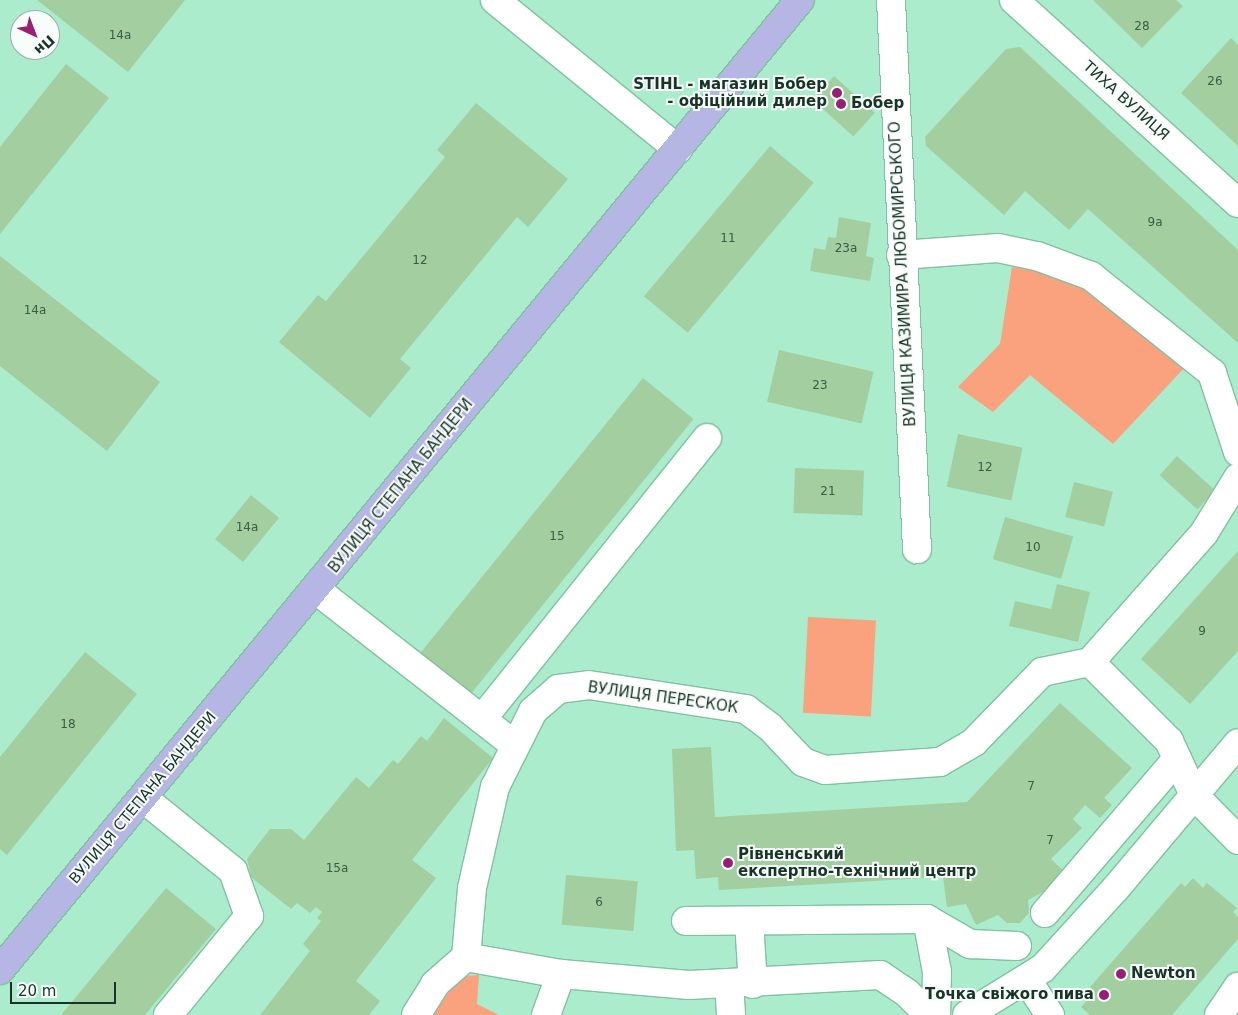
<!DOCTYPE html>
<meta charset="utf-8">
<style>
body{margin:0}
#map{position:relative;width:1238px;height:1015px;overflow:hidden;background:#aaeccb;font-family:"DejaVu Sans",sans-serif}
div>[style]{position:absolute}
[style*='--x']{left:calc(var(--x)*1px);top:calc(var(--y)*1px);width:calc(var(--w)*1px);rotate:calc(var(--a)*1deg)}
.green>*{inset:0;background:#faa17d;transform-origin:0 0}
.building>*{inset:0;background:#a3cfa0;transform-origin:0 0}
.roads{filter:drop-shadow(1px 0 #80c1a2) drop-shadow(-1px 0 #80c1a2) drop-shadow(0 1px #80c1a2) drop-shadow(0 -1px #80c1a2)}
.minor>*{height:28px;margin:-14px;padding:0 14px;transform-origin:14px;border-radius:14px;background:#fff}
.major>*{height:28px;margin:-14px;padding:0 14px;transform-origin:14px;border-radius:14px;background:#b6b6e4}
.dots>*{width:14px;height:14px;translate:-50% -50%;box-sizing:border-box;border:2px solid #f7fdfa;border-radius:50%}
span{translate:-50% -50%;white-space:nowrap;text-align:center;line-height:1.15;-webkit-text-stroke:4px #f7fdfa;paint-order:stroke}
.number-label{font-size:12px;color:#3c5a45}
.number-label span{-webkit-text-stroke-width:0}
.poi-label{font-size:15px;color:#193327;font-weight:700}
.right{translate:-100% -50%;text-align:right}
.left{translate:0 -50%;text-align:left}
.street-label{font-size:15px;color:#193327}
.north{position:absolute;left:10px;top:10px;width:50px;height:50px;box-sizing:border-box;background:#f7fdfa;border:1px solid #9eaca6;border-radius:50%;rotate:137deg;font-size:14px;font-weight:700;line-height:20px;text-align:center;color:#193327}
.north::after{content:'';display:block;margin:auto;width:18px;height:22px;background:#991e76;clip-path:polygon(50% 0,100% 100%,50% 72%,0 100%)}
.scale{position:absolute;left:10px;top:982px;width:106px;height:22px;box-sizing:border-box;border:2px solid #193327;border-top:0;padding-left:6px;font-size:15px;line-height:18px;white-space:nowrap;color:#193327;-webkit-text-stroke:4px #f7fdfa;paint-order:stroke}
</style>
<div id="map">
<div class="green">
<div style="clip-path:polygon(1012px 267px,1052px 273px,1111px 303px,1186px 366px,1113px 444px,1030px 375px,993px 412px,958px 387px,1000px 344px)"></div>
<div style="left:808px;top:617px;width:68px;height:96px;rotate:3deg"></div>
<div style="clip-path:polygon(479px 975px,477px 1004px,499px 1015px,433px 1015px,454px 984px,467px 976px)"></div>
</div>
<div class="building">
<div style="clip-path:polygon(37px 0,185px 0,128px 72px)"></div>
<div style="clip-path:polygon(1093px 0,1176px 0,1183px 6px,1142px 48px)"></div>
<div style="clip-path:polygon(1231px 38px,1238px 45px,1238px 146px,1181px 93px)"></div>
<div style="clip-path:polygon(1020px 47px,1238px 250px,1238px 343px,1088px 209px,1069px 230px,1025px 191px,1004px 215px,926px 146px,925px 137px,1006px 49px)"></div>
<div style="clip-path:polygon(66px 64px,109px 98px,0 234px,0 147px)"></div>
<div style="left:834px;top:76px;width:55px;height:32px;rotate:42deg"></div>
<div style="clip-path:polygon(476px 103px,568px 179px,528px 227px,517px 217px,400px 359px,411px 368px,370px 418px,279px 342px,318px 295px,326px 301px,445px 157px,437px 150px)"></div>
<div style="left:770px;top:146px;width:57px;height:196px;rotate:40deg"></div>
<div style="clip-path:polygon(839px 217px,871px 223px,866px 256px,874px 258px,870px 281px,810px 271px,814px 248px,825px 250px,828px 237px,836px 238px)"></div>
<div style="clip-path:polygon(0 256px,160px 382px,107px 451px,0 366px)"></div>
<div style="left:779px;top:350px;width:97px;height:53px;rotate:13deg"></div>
<div style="left:643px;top:378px;width:65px;height:356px;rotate:39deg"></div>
<div style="left:958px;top:434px;width:66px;height:54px;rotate:12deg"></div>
<div style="left:1177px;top:456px;width:51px;height:26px;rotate:42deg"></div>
<div style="left:795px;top:468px;width:69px;height:45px;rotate:2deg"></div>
<div style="left:1074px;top:482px;width:40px;height:36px;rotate:14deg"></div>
<div style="left:251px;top:495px;width:36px;height:57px;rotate:39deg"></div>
<div style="left:1005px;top:517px;width:71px;height:44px;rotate:16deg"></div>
<div style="clip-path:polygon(1238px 551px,1238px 651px,1190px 704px,1141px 659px)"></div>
<div style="clip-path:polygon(1057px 584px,1090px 592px,1078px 642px,1009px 626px,1015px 601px,1051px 609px)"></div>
<div style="clip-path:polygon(85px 652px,137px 694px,7px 855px,0 849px,0 757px)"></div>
<div style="clip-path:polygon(1060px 703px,1132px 768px,1104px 798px,1112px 805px,1100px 818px,1085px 805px,1073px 819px,1082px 828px,1051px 859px,1066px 873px,1052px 887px,1028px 900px,1029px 913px,1020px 923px,1007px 923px,998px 915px,976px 925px,966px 904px,947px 907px,943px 877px,719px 890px,718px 877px,696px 879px,694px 850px,676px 851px,672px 749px,711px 747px,715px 817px,967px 802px)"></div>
<div style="clip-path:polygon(444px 718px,493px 758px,412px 860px,436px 878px,356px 981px,380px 1001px,369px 1015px,260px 1015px,310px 951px,303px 944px,321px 921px,317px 918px,322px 912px,316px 907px,310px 913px,297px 903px,291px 909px,251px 877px,247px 859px,270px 829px,291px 829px,304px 840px,356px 777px,369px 788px,393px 760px,398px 764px,421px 736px,427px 741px)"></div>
<div style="left:566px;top:875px;width:72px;height:50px;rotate:5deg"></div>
<div style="clip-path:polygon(1193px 878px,1203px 888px,1207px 883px,1237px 908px,1233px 912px,1238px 917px,1238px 939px,1172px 1015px,1090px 1015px,1081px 1007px,1089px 998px,1084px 994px,1181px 883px,1185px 887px)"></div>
<div style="clip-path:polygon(166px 888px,216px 929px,145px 1015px,61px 1015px)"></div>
</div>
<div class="roads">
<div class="minor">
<div style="--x:495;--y:0;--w:236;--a:39.2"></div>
<div style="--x:891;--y:0;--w:550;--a:87.29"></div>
<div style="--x:1014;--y:0;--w:302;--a:42.2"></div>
<div style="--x:901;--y:255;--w:97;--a:-4.1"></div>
<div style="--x:998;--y:248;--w:40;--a:12"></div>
<div style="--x:1037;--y:256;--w:58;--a:20.3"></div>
<div style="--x:1091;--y:276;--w:155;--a:38.7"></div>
<div style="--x:1212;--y:373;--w:83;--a:71.8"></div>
<div style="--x:315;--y:589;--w:254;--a:38"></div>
<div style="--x:1090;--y:662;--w:172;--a:-48.5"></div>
<div style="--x:1204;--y:533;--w:65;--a:-58.3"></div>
<div style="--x:1090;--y:662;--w:112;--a:45"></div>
<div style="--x:1169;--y:741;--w:60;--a:65.2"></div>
<div style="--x:1194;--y:795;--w:63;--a:45.6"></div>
<div style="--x:482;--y:719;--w:360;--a:-51.3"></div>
<div style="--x:143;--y:798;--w:116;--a:39"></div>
<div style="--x:233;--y:871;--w:48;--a:70.4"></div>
<div style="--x:249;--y:916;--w:128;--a:129.3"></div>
<div style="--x:1045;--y:913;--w:203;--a:-49.4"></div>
<div style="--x:927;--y:919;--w:54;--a:79.3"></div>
<div style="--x:937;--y:972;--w:43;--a:91.3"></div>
<div style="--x:686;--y:921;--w:241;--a:-0.5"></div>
<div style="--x:927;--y:919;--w:50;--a:30.2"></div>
<div style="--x:970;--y:944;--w:47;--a:2.4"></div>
<div style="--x:749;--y:921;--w:63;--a:86.4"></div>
<div style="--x:1027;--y:980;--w:42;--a:56.7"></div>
<div style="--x:729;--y:985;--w:30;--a:86"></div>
<div style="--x:416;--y:1015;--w:36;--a:-58"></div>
<div style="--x:435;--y:984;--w:41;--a:-41.1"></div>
<div style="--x:546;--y:1015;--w:44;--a:-69.9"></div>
<div style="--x:929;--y:1015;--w:31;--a:-135"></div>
<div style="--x:907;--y:993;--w:32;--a:-146"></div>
<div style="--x:880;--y:975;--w:191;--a:177"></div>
<div style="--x:689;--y:985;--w:128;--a:-175.1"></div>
<div style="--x:561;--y:974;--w:97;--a:-169.9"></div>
<div style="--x:466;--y:957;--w:69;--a:-85"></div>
<div style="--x:472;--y:888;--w:104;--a:-77.2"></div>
<div style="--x:495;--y:787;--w:85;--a:-63.4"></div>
<div style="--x:533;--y:711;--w:33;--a:-41"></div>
<div style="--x:558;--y:689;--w:31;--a:-7"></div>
<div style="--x:589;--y:685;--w:159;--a:8.7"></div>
<div style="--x:746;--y:709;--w:30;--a:37"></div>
<div style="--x:770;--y:727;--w:48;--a:46.7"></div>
<div style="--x:803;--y:762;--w:23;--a:20"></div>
<div style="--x:825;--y:770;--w:115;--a:-4"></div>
<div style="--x:940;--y:762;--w:39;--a:-30"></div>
<div style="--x:974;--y:742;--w:98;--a:-45.8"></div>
<div style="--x:1042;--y:672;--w:49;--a:-11.8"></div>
<div style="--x:967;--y:1015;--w:89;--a:-31.7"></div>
<div style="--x:1043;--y:968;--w:108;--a:-47.6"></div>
<div style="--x:1116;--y:888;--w:189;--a:-49.9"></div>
<div style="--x:1219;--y:1015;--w:34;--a:-56"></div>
</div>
<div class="major">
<div style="--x:0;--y:970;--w:1257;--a:-50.49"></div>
</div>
</div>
<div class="dots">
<div style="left:837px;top:93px;background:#991e76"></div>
<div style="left:841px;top:104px;background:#991e76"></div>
<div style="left:728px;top:863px;background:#991e76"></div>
<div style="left:1121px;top:974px;background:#991e76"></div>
<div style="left:1104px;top:995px;background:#991e76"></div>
</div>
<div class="number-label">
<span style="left:1142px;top:27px">28</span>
<span style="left:120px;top:36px">14а</span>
<span style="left:1215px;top:82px">26</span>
<span style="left:1155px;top:223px">9а</span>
<span style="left:728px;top:239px">11</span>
<span style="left:846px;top:249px">23а</span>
<span style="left:420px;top:261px">12</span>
<span style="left:35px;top:311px">14а</span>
<span style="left:820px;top:386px">23</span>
<span style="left:985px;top:468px">12</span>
<span style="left:828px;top:492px">21</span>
<span style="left:247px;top:528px">14а</span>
<span style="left:557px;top:537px">15</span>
<span style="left:1033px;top:548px">10</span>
<span style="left:1202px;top:632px">9</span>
<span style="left:68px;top:725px">18</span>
<span style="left:1031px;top:787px">7</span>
<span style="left:1050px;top:841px">7</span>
<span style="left:337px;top:869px">15а</span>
<span style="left:599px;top:903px">6</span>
</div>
<div class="poi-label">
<span class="right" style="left:827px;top:93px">STIHL - магазин Бобер<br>- офіційний дилер</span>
<span class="left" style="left:851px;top:104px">Бобер</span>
<span class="left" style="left:738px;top:863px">Рівненський<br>експертно-технічний центр</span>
<span class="left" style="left:1131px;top:974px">Newton</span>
<span class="right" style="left:1094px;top:995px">Точка свіжого пива</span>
</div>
<div class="street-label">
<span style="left:1126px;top:101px;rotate:42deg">ТИХА ВУЛИЦЯ</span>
<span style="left:903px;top:274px;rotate:-93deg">ВУЛИЦЯ КАЗИМИРА ЛЮБОМИРСЬКОГО</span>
<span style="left:401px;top:486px;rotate:-51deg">ВУЛИЦЯ СТЕПАНА БАНДЕРИ</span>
<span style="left:663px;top:698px;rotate:8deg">ВУЛИЦЯ ПЕРЕСКОК</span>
<span style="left:143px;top:798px;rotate:-50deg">ВУЛИЦЯ СТЕПАНА БАНДЕРИ</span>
</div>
<div class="north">Пн</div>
<div class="scale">20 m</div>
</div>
